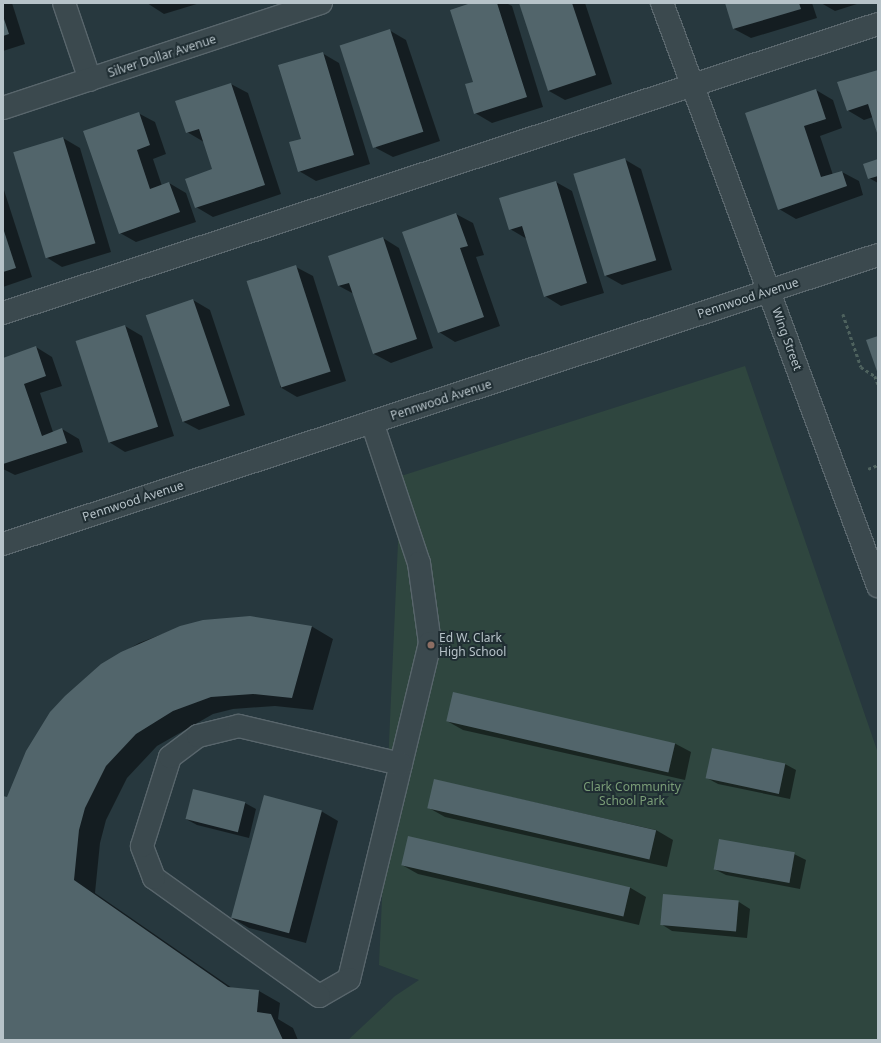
<!DOCTYPE html>
<style>
body{margin:0}
#map{position:relative;width:881px;height:1043px;overflow:hidden;background:#27383e;font-family:"Noto Sans",sans-serif}
div>[style]{position:absolute}
[style*='--x']{left:calc(var(--x)*1px);top:calc(var(--y)*1px);width:calc(var(--w)*1px);rotate:calc(var(--a)*1deg)}
.green>*{inset:0;background:#2f463f}
.shadow>*{inset:0;background:#0007}
.building>*{inset:0;background:#52656b;transform-origin:0 0}
.path>*{height:2.5px;margin-top:-1.25px;transform-origin:0;background:repeating-linear-gradient(90deg,#4e625e 0 3px,transparent 0 6px)}
.roads{filter:drop-shadow(1px 0 #59666c) drop-shadow(-1px 0 #59666c) drop-shadow(0 1px #59666c) drop-shadow(0 -1px #59666c)}
.minor>*{height:22px;margin:-11px;padding:0 11px;transform-origin:11px;border-radius:11px;background:#3b494e}
.dots>*{width:11px;height:11px;translate:-50% -50%;box-sizing:border-box;border:2px solid #202e33;border-radius:50%}
span{translate:-50% -50%;white-space:nowrap;text-align:center;line-height:1.15;-webkit-text-stroke:4px #202e33;paint-order:stroke}
.street-label{font-size:12px;color:#b7c3c9}
.poi-label{font-size:12px;color:#b7c3c9}
.left{translate:0 -50%;text-align:left}
.park-label{font-size:12px;color:#7a9d77}
.frame{position:absolute;inset:0;border:4px solid #b7c3c9;pointer-events:none}
</style>
<div id="map">
<div class="green">
<div style="clip-path:polygon(745px 366px,878px 753px,878px 1040px,348px 1040px,395px 996px,419px 980px,379px 965px,401px 476px)"></div>
</div>
<div class="shadow">
<div style="clip-path:polygon(3px 3px,12px 3px,25px 44px,3px 51px)"></div>
<div style="clip-path:polygon(147px 3px,200px 3px,164px 14px)"></div>
<div style="clip-path:polygon(474px 3px,506px 3px,512px 6px,543px 107px,492px 123px,475px 113px)"></div>
<div style="clip-path:polygon(520px 3px,585px 3px,612px 84px,565px 100px,549px 91px)"></div>
<div style="clip-path:polygon(726px 3px,812px 3px,817px 18px,751px 38px,734px 29px)"></div>
<div style="clip-path:polygon(821px 3px,860px 3px,835px 11px)"></div>
<div style="clip-path:polygon(389px 30px,406px 40px,440px 141px,393px 157px,376px 148px)"></div>
<div style="clip-path:polygon(322px 53px,339px 63px,370px 164px,316px 181px,299px 171px)"></div>
<div style="clip-path:polygon(878px 71px,878px 134px,873px 117px,864px 120px,847px 110px)"></div>
<div style="clip-path:polygon(231px 84px,248px 93px,281px 194px,213px 217px,196px 207px,213px 170px,204px 142px,187px 132px)"></div>
<div style="clip-path:polygon(816px 90px,833px 100px,842px 128px,820px 136px,833px 175px,842px 172px,859px 181px,863px 195px,796px 219px,779px 209px,747px 114px)"></div>
<div style="clip-path:polygon(138px 113px,155px 122px,166px 154px,153px 159px,162px 186px,169px 183px,186px 193px,196px 222px,136px 242px,120px 233px)"></div>
<div style="clip-path:polygon(63px 138px,80px 148px,111px 252px,62px 267px,46px 257px)"></div>
<div style="clip-path:polygon(624px 159px,641px 169px,672px 270px,622px 285px,606px 276px)"></div>
<div style="clip-path:polygon(878px 160px,878px 183px,869px 178px)"></div>
<div style="clip-path:polygon(556px 182px,572px 191px,604px 293px,561px 306px,545px 296px,527px 239px,510px 229px)"></div>
<div style="clip-path:polygon(3px 187px,32px 277px,3px 287px)"></div>
<div style="clip-path:polygon(456px 214px,473px 223px,484px 255px,476px 257px,500px 326px,455px 342px,439px 332px)"></div>
<div style="clip-path:polygon(383px 238px,399px 248px,433px 348px,391px 363px,374px 354px,354px 294px,339px 286px)"></div>
<div style="clip-path:polygon(296px 267px,313px 276px,346px 381px,297px 397px,280px 387px)"></div>
<div style="clip-path:polygon(193px 300px,210px 310px,245px 415px,199px 430px,182px 421px,147px 316px)"></div>
<div style="clip-path:polygon(125px 326px,142px 336px,174px 436px,125px 452px,109px 442px)"></div>
<div style="clip-path:polygon(36px 347px,52px 357px,62px 386px,40px 393px,53px 432px,62px 429px,79px 439px,83px 452px,15px 475px,3px 469px,3px 359px)"></div>
<div style="clip-path:polygon(311px 626px,333px 639px,313px 710px,275px 706px,233px 709px,213px 714px,157px 746px,127px 778px,106px 820px,100px 843px,95px 893px,232px 988px,259px 991px,280px 1003px,278px 1019px,293px 1028px,298px 1040px,3px 1040px,3px 797px,8px 798px,102px 665px,139px 643px,181px 627px)"></div>
<div style="clip-path:polygon(447px 721px,674px 743px,691px 752px,685px 780px,463px 730px)"></div>
<div style="clip-path:polygon(785px 764px,796px 770px,790px 799px,718px 784px,707px 778px)"></div>
<div style="clip-path:polygon(435px 780px,656px 830px,673px 840px,667px 867px,445px 817px,429px 808px)"></div>
<div style="clip-path:polygon(194px 790px,245px 803px,256px 809px,249px 838px,197px 825px,186px 819px)"></div>
<div style="clip-path:polygon(321px 811px,338px 821px,306px 943px,249px 928px,232px 918px)"></div>
<div style="clip-path:polygon(794px 854px,806px 860px,800px 889px,726px 875px,714px 869px)"></div>
<div style="clip-path:polygon(402px 865px,629px 887px,646px 897px,639px 925px,418px 874px)"></div>
<div style="clip-path:polygon(739px 902px,750px 909px,747px 938px,672px 931px,661px 924px)"></div>
</div>
<div class="building">
<div style="clip-path:polygon(471px 3px,497px 3px,527px 97px,474px 114px,465px 84px,473px 82px,450px 10px)"></div>
<div style="clip-path:polygon(519px 3px,572px 3px,596px 75px,548px 91px)"></div>
<div style="clip-path:polygon(725px 3px,799px 3px,801px 9px,733px 29px)"></div>
<div style="clip-path:polygon(3px 16px,9px 34px,3px 36px)"></div>
<div style="left:390px;top:29px;width:108px;height:53px;rotate:72deg"></div>
<div style="clip-path:polygon(323px 52px,354px 155px,298px 172px,289px 142px,301px 139px,278px 65px)"></div>
<div style="clip-path:polygon(878px 70px,878px 136px,868px 104px,847px 111px,837px 82px)"></div>
<div style="clip-path:polygon(231px 83px,265px 185px,195px 208px,185px 179px,212px 169px,199px 129px,186px 133px,175px 101px)"></div>
<div style="clip-path:polygon(816px 89px,826px 119px,804px 126px,821px 177px,842px 171px,847px 186px,778px 210px,745px 113px)"></div>
<div style="clip-path:polygon(139px 112px,150px 145px,137px 150px,150px 189px,169px 182px,180px 212px,119px 234px,83px 131px)"></div>
<div style="left:63px;top:137px;width:111px;height:52px;rotate:73deg"></div>
<div style="left:625px;top:158px;width:107px;height:54px;rotate:73deg"></div>
<div style="clip-path:polygon(878px 159px,878px 176px,868px 179px,863px 164px)"></div>
<div style="clip-path:polygon(556px 181px,587px 283px,544px 297px,522px 226px,509px 230px,499px 198px)"></div>
<div style="clip-path:polygon(456px 213px,468px 246px,460px 248px,484px 317px,438px 333px,402px 232px)"></div>
<div style="clip-path:polygon(3px 228px,16px 268px,3px 272px)"></div>
<div style="clip-path:polygon(383px 237px,417px 339px,373px 354px,349px 283px,338px 286px,328px 256px)"></div>
<div style="left:296px;top:265px;width:112px;height:52px;rotate:72deg"></div>
<div style="left:193px;top:299px;width:113px;height:50px;rotate:71deg"></div>
<div style="left:125px;top:325px;width:107px;height:52px;rotate:72deg"></div>
<div style="clip-path:polygon(878px 336px,878px 374px,866px 340px)"></div>
<div style="clip-path:polygon(36px 346px,46px 376px,24px 384px,42px 436px,62px 428px,67px 443px,3px 464px,3px 358px)"></div>
<div style="clip-path:polygon(250px 616px,312px 626px,292px 698px,253px 694px,211px 697px,173px 711px,136px 734px,106px 766px,85px 808px,79px 830px,74px 880px,228px 987px,259px 990px,257px 1012px,271px 1014px,283px 1040px,3px 1040px,3px 796px,7px 797px,26px 751px,50px 712px,65px 696px,101px 664px,121px 652px,180px 626px,203px 620px)"></div>
<div style="left:453px;top:692px;width:228px;height:30px;rotate:13deg"></div>
<div style="left:712px;top:748px;width:75px;height:31px;rotate:12deg"></div>
<div style="left:434px;top:779px;width:228px;height:30px;rotate:13deg"></div>
<div style="left:193px;top:789px;width:54px;height:31px;rotate:14deg"></div>
<div style="left:264px;top:795px;width:60px;height:127px;rotate:15deg"></div>
<div style="left:408px;top:836px;width:228px;height:30px;rotate:13deg"></div>
<div style="left:719px;top:839px;width:77px;height:31px;rotate:10deg"></div>
<div style="left:663px;top:894px;width:76px;height:31px;rotate:5deg"></div>
</div>
<div class="path">
<div style="--x:843;--y:314;--w:56;--a:71.2"></div>
<div style="--x:861;--y:367;--w:17;--a:33"></div>
<div style="--x:875;--y:376;--w:9;--a:69"></div>
<div style="--x:868;--y:469;--w:11;--a:-22"></div>
</div>
<div class="roads">
<div class="minor">
<div style="--x:64;--y:3;--w:81;--a:71.3"></div>
<div style="--x:662;--y:3;--w:622;--a:69.67"></div>
<div style="--x:3;--y:108;--w:335;--a:-18.3"></div>
<div style="--x:3;--y:313;--w:921;--a:-18.28"></div>
<div style="--x:372;--y:422;--w:149;--a:71.6"></div>
<div style="--x:419;--y:563;--w:81;--a:82.2"></div>
<div style="--x:430;--y:643;--w:124;--a:103.5"></div>
<div style="--x:401;--y:764;--w:221;--a:103.6"></div>
<div style="--x:349;--y:979;--w:34;--a:150"></div>
<div style="--x:319;--y:996;--w:203;--a:-144.4"></div>
<div style="--x:154;--y:878;--w:34;--a:-111"></div>
<div style="--x:142;--y:846;--w:93;--a:-72.5"></div>
<div style="--x:170;--y:757;--w:35;--a:-37"></div>
<div style="--x:198;--y:736;--w:42;--a:-13.7"></div>
<div style="--x:239;--y:726;--w:166;--a:13.2"></div>
<div style="--x:3;--y:544;--w:921;--a:-18.28"></div>
</div>
</div>
<div class="dots">
<div style="left:431px;top:645px;background:#8d6e63"></div>
</div>
<div class="street-label">
<span style="left:162px;top:56px;rotate:-18deg">Silver Dollar Avenue</span>
<span style="left:748px;top:298px;rotate:-18deg">Pennwood Avenue</span>
<span style="left:787px;top:339px;rotate:70deg">Wing Street</span>
<span style="left:441px;top:400px;rotate:-18deg">Pennwood Avenue</span>
<span style="left:133px;top:501px;rotate:-18deg">Pennwood Avenue</span>
</div>
<div class="poi-label">
<span class="left" style="left:439px;top:645px">Ed W. Clark<br>High School</span>
</div>
<div class="park-label">
<span style="left:632px;top:794px">Clark Community<br>School Park</span>
</div>
<div class="frame"></div>
</div>
